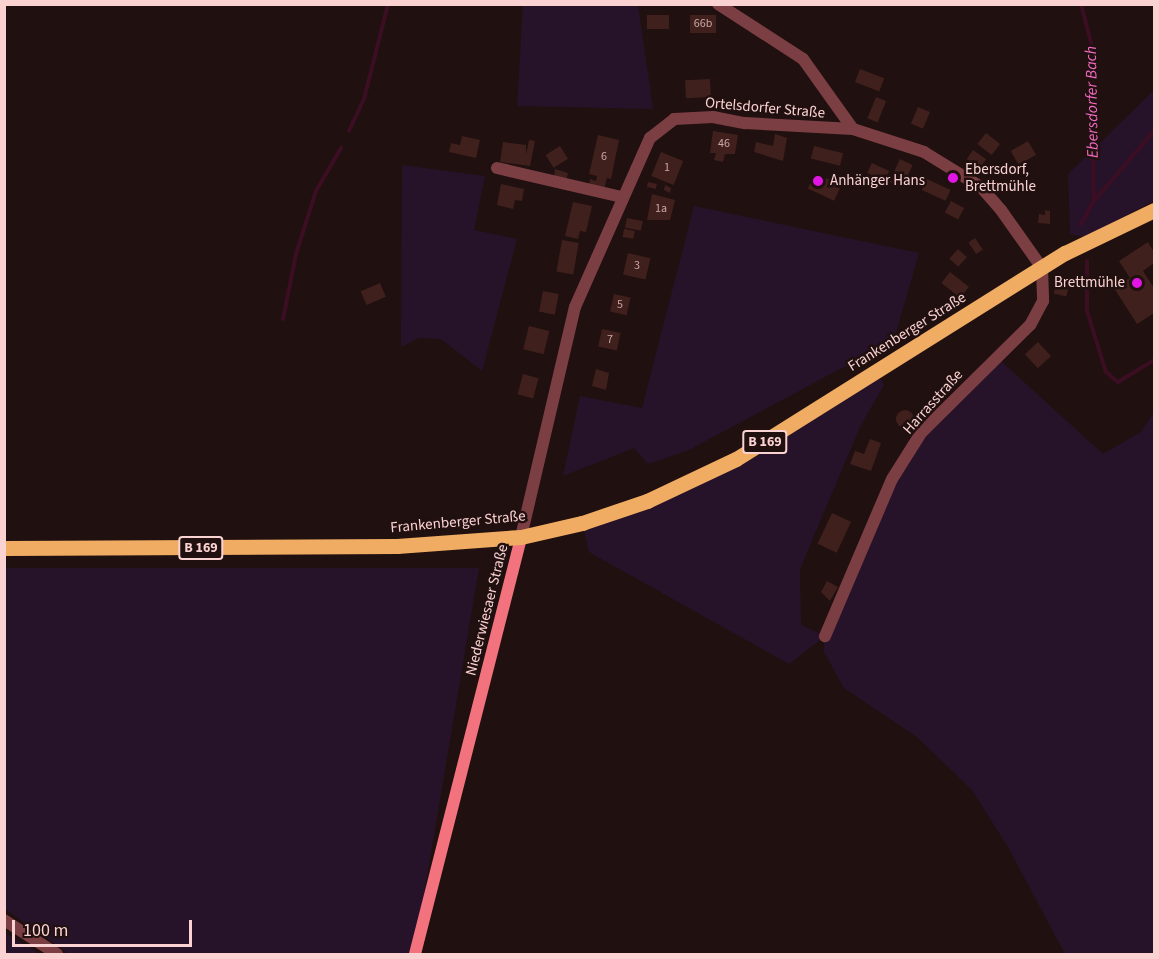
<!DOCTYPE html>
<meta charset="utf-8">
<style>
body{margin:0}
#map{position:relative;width:1159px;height:959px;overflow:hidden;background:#20100f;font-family:"Source Sans 3",sans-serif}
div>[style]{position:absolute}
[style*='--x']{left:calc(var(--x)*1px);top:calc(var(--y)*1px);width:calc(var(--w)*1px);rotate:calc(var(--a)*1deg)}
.green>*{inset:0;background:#26132a}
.stream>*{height:4px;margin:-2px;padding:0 2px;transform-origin:2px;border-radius:2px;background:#3b0e23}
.building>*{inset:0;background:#3f201d;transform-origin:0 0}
.round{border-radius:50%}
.minor>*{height:12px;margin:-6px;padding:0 6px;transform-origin:6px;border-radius:6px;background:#7b3e43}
.tertiary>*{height:12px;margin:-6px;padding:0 6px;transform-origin:6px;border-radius:6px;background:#7b3e43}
.secondary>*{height:12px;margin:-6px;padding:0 6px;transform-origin:6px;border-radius:6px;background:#f2727d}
.primary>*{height:15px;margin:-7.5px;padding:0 7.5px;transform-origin:7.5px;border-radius:7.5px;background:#f1ac63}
.dots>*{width:16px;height:16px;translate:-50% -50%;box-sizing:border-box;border:3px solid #20100f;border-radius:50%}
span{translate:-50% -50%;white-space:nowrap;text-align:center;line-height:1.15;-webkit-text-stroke:5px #20100f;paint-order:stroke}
.number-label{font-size:12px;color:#cca6a5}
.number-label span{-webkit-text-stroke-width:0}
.shield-label span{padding:2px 4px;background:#20100f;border:2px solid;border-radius:4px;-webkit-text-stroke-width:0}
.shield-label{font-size:14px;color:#fbd2d2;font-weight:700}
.street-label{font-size:15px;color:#fbd2d2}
.poi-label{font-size:15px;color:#fbd2d2}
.left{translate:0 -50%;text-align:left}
.right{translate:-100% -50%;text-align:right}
.water-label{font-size:16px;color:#f26ac2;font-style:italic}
.frame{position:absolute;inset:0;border:6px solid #fbd2d2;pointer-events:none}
.scale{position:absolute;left:12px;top:920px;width:180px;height:27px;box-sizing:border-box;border:3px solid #fbd2d2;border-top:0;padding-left:8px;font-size:18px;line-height:21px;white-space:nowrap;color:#fbd2d2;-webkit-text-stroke:4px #20100f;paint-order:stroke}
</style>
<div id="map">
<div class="green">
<div style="clip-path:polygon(523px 4px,638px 5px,653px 109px,517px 106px)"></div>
<div style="clip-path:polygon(1154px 90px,1154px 201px,1085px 237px,1070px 234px,1068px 174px)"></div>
<div style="clip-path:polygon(402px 165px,485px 176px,474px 230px,517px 239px,482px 371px,441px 339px,419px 338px,401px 347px)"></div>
<div style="clip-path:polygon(694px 206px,919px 253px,894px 340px,689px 450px,648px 464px,634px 448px,563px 476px,580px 396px,642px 408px)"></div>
<div style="clip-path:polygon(999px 353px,1003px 363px,1103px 454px,1141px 432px,1154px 412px,1154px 954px,1065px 954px,1008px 847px,972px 790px,917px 737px,844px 688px,824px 652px,824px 637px,789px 664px,589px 552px,582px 523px,647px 501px,877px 372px,884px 385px,860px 427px,800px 569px,801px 625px,821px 634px,892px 479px,921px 433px)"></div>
<div style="clip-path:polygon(5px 568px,479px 568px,414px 954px,69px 954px,5px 909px)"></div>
<div style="clip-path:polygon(4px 933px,5px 933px,40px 954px,5px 954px)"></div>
</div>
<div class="stream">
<div style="--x:1081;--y:4;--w:40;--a:75.6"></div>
<div style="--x:1091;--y:43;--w:158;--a:88.9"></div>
<div style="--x:349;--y:131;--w:35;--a:-65"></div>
<div style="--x:364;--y:99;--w:98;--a:-75.8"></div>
<div style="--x:1081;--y:224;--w:26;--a:-61"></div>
<div style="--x:1094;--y:201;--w:92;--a:-49.4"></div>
<div style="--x:1087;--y:261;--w:50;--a:90"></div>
<div style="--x:1087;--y:311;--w:64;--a:72.7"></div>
<div style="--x:1106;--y:372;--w:16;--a:40"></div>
<div style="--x:1118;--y:382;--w:42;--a:-31.4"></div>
<div style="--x:283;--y:319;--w:66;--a:-78.7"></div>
<div style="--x:296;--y:254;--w:66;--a:-72.4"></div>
<div style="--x:316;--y:191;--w:50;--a:-59.8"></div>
</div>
<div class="building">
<div style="left:647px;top:15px;width:22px;height:14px"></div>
<div style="left:716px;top:15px;width:18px;height:26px;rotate:90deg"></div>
<div style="left:860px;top:69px;width:26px;height:14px;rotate:21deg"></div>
<div style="left:710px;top:79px;width:18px;height:25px;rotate:87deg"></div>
<div style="left:876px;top:97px;width:11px;height:23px;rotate:22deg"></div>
<div style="left:918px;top:107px;width:13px;height:18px;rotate:23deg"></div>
<div style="clip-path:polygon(713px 131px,738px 135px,735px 154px,725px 154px,723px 162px,714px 160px,716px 153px,710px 153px)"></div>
<div style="left:986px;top:133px;width:18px;height:14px;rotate:38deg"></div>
<div style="clip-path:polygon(775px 134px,787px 138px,783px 161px,754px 152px,756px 142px,773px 146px)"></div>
<div style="clip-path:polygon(598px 135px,619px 140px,611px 179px,607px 178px,604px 189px,589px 186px,590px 179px,596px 181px,597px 176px,589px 174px)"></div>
<div style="clip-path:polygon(462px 136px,480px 140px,476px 158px,449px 152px,451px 143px,460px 145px)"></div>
<div style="clip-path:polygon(529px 140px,535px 141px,530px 166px,500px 162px,503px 142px,526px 145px,526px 155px)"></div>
<div style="left:1028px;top:141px;width:16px;height:20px;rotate:60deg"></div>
<div style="left:560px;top:146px;width:15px;height:17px;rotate:58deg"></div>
<div style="left:814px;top:146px;width:30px;height:13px;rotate:14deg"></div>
<div style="left:973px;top:150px;width:16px;height:11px;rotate:35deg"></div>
<div style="left:661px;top:152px;width:24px;height:26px;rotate:22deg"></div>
<div style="left:900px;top:159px;width:14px;height:25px;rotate:25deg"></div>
<div style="left:872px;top:163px;width:19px;height:11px;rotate:25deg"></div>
<div style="clip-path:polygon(555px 169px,568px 173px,566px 181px,554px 179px)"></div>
<div style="left:815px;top:173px;width:29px;height:17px;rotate:25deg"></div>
<div style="left:927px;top:179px;width:26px;height:12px;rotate:25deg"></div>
<div style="left:648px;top:182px;width:9px;height:5px;rotate:13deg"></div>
<div style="clip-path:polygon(501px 184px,524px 189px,522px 201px,515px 200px,513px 209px,497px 205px)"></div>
<div style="clip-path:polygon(665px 185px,671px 188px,670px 193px,664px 190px)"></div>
<div style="clip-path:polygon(652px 194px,675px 200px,670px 220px,647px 220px)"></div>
<div style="left:951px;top:201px;width:15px;height:13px;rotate:28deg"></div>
<div style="clip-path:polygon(573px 202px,592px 206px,586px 232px,580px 231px,578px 239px,565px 236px)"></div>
<div style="clip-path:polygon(1045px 210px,1050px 211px,1050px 224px,1038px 223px,1039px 214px,1045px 215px)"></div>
<div style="left:627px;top:218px;width:16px;height:10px;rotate:11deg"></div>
<div style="left:624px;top:229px;width:11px;height:8px;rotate:10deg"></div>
<div style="left:975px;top:238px;width:14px;height:8px;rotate:56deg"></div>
<div style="left:562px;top:240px;width:17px;height:32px;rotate:10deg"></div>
<div style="clip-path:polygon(1148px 242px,1154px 252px,1154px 263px,1143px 271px,1154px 288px,1154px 313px,1137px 324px,1114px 288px,1130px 278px,1119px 261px)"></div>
<div style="left:958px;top:249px;width:12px;height:13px;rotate:42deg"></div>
<div style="left:628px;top:253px;width:23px;height:22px;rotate:13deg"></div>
<div style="left:950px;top:272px;width:24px;height:14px;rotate:38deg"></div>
<div style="left:1057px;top:279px;width:13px;height:15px;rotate:13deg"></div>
<div style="left:380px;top:283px;width:15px;height:21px;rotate:67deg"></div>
<div style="left:543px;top:291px;width:16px;height:21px;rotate:11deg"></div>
<div style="left:614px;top:294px;width:17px;height:18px;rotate:13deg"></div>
<div style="left:529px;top:326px;width:21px;height:24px;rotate:14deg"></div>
<div style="left:602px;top:329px;width:19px;height:18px;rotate:12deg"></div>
<div style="left:1038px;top:342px;width:19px;height:18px;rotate:47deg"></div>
<div style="clip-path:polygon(596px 369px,609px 373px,606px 390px,592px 386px)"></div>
<div style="left:523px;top:374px;width:16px;height:21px;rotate:15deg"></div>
<div class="round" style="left:896px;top:410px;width:18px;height:18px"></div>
<div style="clip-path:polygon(870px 439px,881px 443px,871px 471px,850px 464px,855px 451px,864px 454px)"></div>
<div style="left:832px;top:513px;width:21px;height:34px;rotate:25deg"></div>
<div style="clip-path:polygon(827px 581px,838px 587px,830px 601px,821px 592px)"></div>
</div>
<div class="minor">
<div style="--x:718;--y:4;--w:101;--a:32.9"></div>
<div style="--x:803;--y:59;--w:86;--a:54.5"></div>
<div style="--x:497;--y:168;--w:128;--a:13.1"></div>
<div style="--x:521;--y:537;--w:236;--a:-76.8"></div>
<div style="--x:575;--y:307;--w:185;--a:-66.1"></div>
<div style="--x:650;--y:138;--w:31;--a:-38"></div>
<div style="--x:674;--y:119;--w:39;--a:-3"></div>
<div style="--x:713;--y:117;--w:33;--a:11"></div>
<div style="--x:745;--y:123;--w:108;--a:3.2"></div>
<div style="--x:853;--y:129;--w:75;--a:17.9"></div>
<div style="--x:924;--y:152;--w:67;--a:31.6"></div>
<div style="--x:981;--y:187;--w:30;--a:49"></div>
<div style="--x:1001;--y:210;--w:71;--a:54.7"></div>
<div style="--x:1042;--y:268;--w:33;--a:88"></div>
<div style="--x:1043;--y:301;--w:27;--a:118"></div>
<div style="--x:1030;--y:325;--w:153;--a:135.3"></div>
<div style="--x:921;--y:433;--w:54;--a:122.2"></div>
<div style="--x:892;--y:479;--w:171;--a:113.1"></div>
</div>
<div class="tertiary">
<div style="--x:4;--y:920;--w:63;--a:32.7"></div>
</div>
<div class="secondary">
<div style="--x:415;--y:954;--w:430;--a:-75.7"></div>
</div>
<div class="primary">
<div style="--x:4;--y:548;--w:393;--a:-0.3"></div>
<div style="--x:397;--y:546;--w:124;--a:-4.2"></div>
<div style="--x:521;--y:537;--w:63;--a:-12.9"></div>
<div style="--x:582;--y:523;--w:69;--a:-18.7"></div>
<div style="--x:647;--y:501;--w:98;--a:-25.3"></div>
<div style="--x:736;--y:459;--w:388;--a:-32.1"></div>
<div style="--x:1065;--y:253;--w:99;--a:-25.8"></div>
</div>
<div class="dots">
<div style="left:953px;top:178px;background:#e215e5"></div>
<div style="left:818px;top:181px;background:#e215e5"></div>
<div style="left:1137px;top:283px;background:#e215e5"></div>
</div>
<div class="number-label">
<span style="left:703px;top:24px">66b</span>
<span style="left:724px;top:144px">46</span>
<span style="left:604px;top:157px">6</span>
<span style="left:667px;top:168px">1</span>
<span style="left:661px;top:209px">1a</span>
<span style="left:637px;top:266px">3</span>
<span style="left:620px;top:305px">5</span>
<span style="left:610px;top:340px">7</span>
</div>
<div class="shield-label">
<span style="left:765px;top:442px">B 169</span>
<span style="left:201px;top:548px">B 169</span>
</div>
<div class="street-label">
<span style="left:765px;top:108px;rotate:5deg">Ortelsdorfer Straße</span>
<span style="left:907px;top:332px;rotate:-32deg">Frankenberger Straße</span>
<span style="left:933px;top:402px;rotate:-48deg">Harrasstraße</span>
<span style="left:458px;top:522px;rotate:-5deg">Frankenberger Straße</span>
<span style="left:487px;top:610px;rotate:-76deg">Niederwiesaer Straße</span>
</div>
<div class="poi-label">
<span class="left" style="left:965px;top:178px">Ebersdorf,<br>Brettmühle</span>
<span class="left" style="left:830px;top:181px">Anhänger Hans</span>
<span class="right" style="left:1125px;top:283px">Brettmühle</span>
</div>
<div class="water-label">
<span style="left:1092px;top:102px;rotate:-91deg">Ebersdorfer Bach</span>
</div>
<div class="frame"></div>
<div class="scale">100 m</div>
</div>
